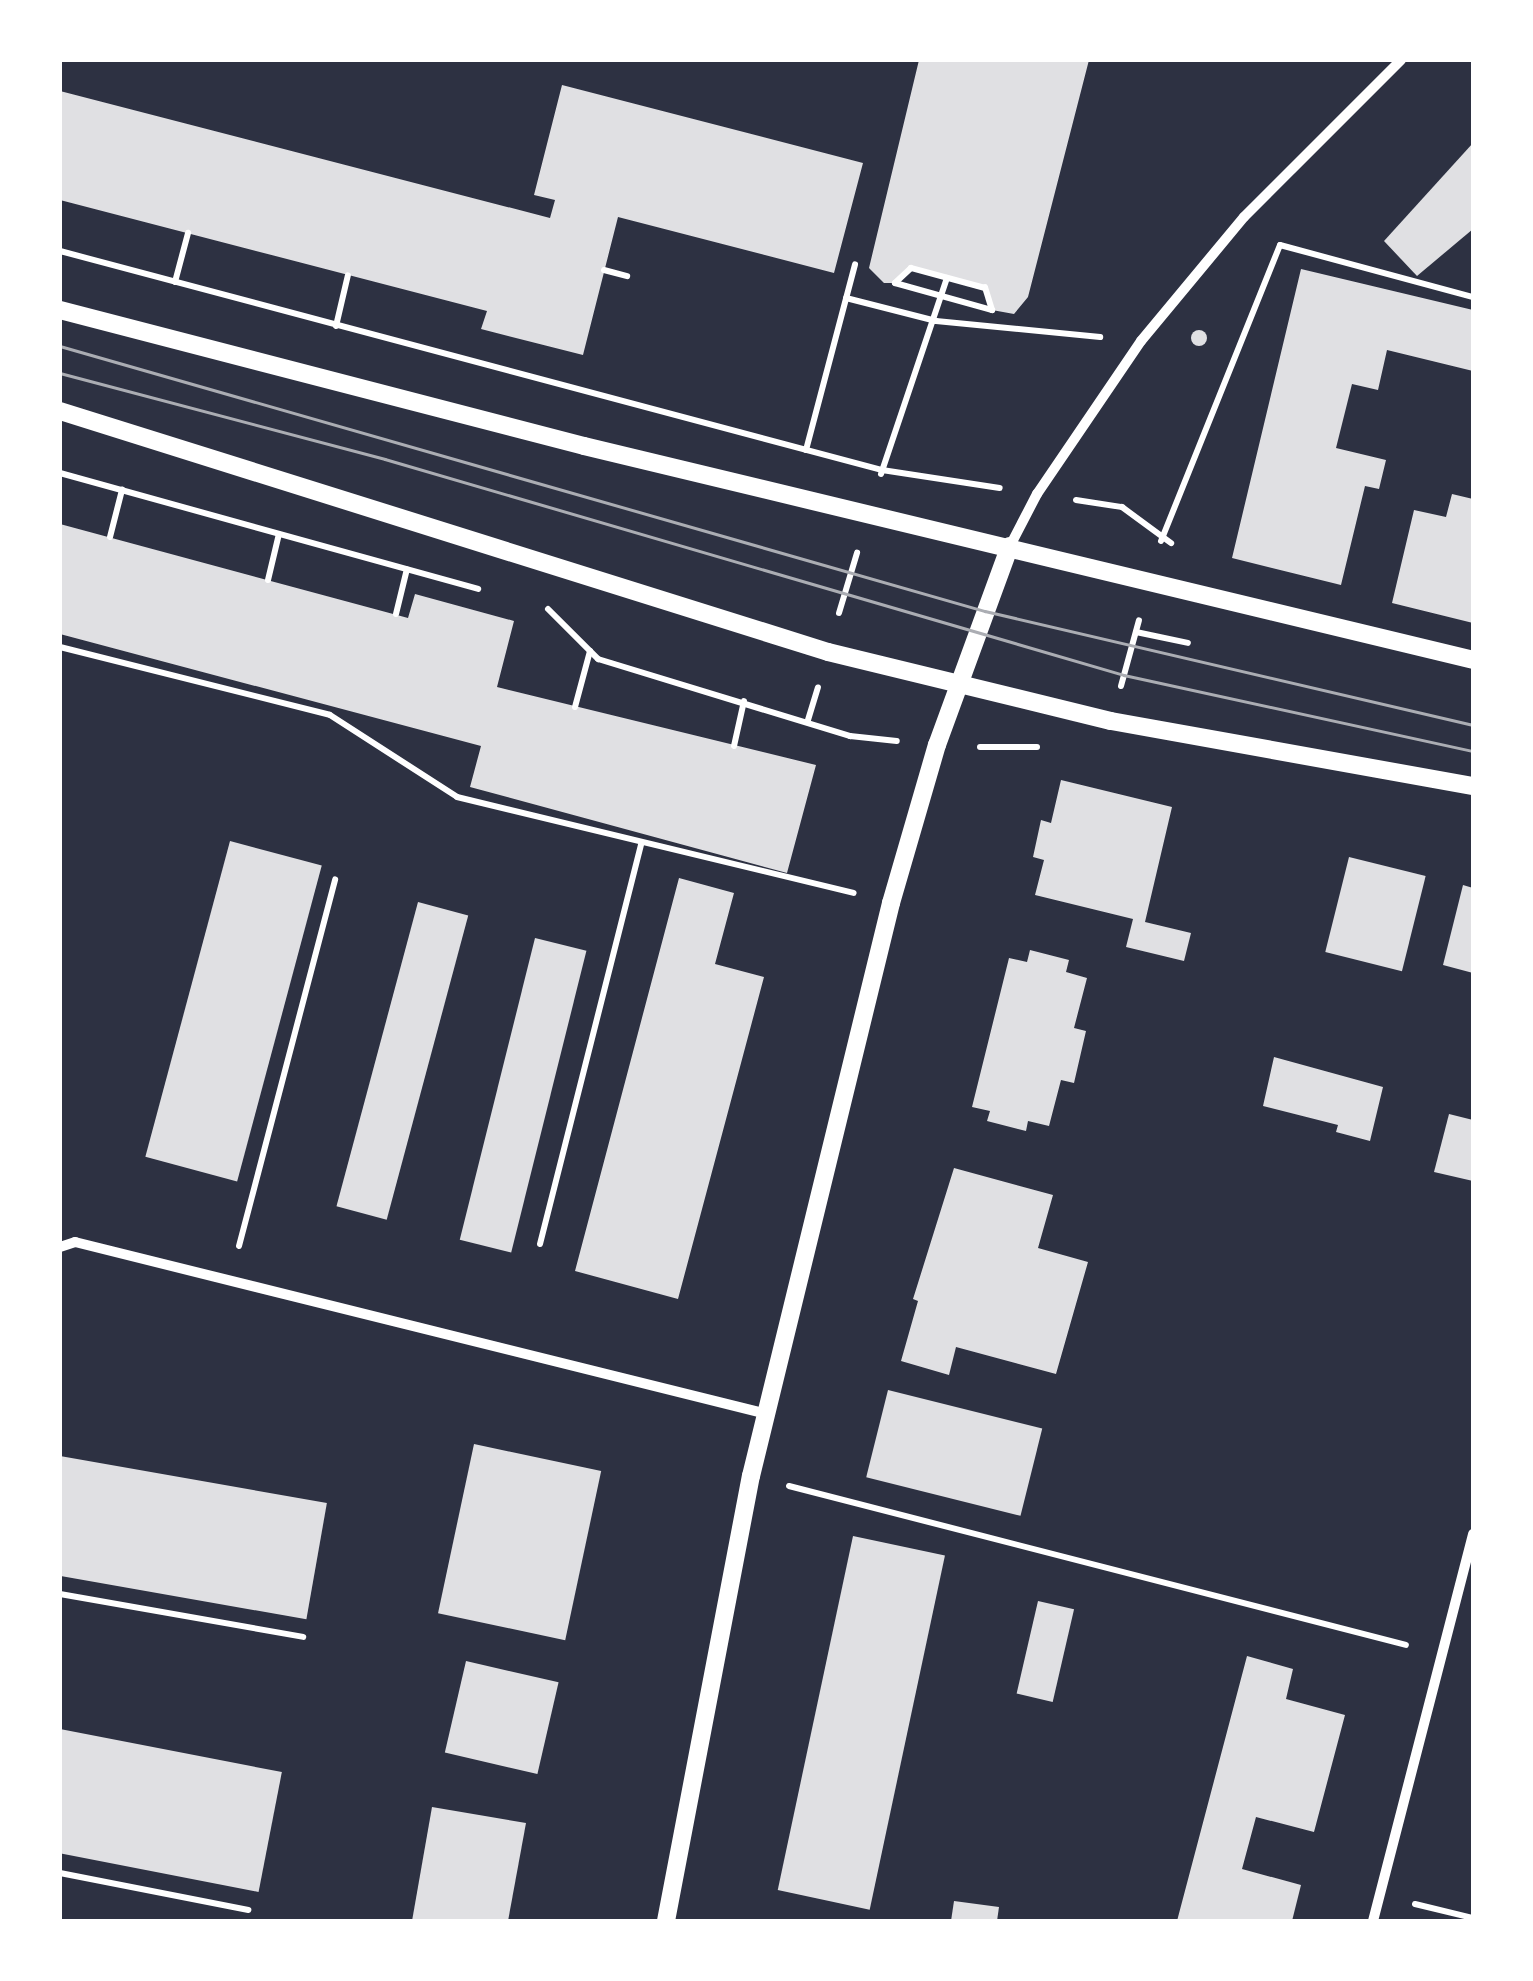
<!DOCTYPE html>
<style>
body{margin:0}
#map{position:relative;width:1533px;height:1981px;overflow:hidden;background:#2d3142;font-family:Ubuntu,sans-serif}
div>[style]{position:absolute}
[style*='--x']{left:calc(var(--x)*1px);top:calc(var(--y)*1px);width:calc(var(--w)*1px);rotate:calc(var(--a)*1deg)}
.building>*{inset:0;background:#e0e0e3;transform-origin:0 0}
.round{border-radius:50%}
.path>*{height:6px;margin:-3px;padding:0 3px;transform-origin:3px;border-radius:3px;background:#fff}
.minor>*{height:10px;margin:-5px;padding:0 5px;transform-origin:5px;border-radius:5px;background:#fff}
.tertiary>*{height:18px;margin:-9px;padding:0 9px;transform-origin:9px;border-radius:9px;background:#fff}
.tram>*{height:2.5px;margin:-1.25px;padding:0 1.25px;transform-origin:1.25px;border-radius:1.25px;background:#abadb3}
span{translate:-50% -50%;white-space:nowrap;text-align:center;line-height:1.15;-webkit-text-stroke:8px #fff;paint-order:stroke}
.frame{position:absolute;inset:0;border:62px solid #fff;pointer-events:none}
</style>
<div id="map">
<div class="building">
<div style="clip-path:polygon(919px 60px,1089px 60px,1028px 297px,1014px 314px,992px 310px,985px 288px,911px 268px,895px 283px,884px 283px,869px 268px)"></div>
<div style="clip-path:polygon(562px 85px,863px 163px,834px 273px,618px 217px,583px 355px,481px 329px,487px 311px,60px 200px,60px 91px,550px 218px,555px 200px,534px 195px)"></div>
<div style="clip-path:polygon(1473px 143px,1473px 229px,1417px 276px,1384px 241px)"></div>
<div style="clip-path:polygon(1301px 269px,1473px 310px,1473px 371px,1387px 350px,1378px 390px,1352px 384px,1336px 448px,1386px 460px,1379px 489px,1365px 486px,1341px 585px,1232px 558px)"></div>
<div class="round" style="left:1191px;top:330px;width:16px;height:16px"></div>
<div style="clip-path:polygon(1452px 494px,1473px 499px,1473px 623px,1392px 603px,1414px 510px,1446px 517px)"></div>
<div style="clip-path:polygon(60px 524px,408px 618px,415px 594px,514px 621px,497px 687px,816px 765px,787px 873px,470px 787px,481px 746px,60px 634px)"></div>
<div style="clip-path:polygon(1061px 780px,1172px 807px,1145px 922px,1191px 933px,1184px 961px,1126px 947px,1133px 919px,1035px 895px,1044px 860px,1033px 857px,1041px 820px,1051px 823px)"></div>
<div style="left:230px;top:841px;width:95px;height:327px;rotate:15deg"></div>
<div style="left:1349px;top:857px;width:79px;height:98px;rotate:14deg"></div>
<div style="clip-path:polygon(679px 878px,734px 893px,715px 964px,764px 977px,678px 1299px,575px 1271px)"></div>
<div style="clip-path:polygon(1463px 885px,1473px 888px,1473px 973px,1443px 965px)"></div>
<div style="left:418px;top:902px;width:52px;height:315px;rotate:15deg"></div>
<div style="left:535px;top:938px;width:53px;height:311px;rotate:14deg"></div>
<div style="clip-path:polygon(1030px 950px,1069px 960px,1066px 972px,1087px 978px,1074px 1028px,1086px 1031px,1074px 1083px,1061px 1080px,1049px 1126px,1028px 1121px,1026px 1131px,987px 1121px,990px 1111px,972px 1107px,1009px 958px,1027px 962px)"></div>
<div style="clip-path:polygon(1274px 1057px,1383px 1087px,1370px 1141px,1336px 1132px,1338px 1125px,1263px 1106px)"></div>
<div style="clip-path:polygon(1449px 1114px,1473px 1120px,1473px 1181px,1434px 1172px)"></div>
<div style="clip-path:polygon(954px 1168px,1053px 1195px,1038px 1248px,1088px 1262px,1056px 1374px,956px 1347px,949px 1375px,901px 1361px,918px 1301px,913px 1299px)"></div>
<div style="left:888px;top:1390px;width:159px;height:90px;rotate:14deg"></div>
<div style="left:474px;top:1444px;width:130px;height:173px;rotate:12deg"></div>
<div style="left:60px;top:1456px;width:271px;height:118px;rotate:10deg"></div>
<div style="left:853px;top:1536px;width:94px;height:362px;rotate:12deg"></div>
<div style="left:1038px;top:1601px;width:37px;height:95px;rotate:13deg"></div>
<div style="clip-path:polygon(1247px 1656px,1293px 1669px,1286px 1699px,1345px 1715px,1314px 1832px,1256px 1817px,1242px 1869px,1301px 1885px,1292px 1921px,1177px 1921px)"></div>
<div style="left:466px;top:1661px;width:95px;height:94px;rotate:13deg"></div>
<div style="left:60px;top:1729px;width:226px;height:122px;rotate:11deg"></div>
<div style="clip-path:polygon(432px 1807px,526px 1823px,508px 1921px,412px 1921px)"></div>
<div style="clip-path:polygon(954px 1901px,999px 1907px,997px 1921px,951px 1921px)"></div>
</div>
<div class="path">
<div style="--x:1280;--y:245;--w:200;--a:15.1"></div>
<div style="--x:60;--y:251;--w:851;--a:14.92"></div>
<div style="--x:882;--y:470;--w:119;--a:8.7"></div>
<div style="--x:604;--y:270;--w:24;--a:15"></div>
<div style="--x:175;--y:282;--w:51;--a:-75.1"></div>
<div style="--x:985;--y:288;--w:77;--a:-164.9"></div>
<div style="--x:911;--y:268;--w:22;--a:137"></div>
<div style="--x:895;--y:283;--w:101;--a:15.6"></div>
<div style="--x:992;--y:310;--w:24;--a:-107"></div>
<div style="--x:846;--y:298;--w:93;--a:14.3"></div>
<div style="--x:936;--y:321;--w:165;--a:5.6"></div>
<div style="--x:336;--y:326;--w:52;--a:-76.8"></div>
<div style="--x:806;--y:450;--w:192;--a:-75.2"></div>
<div style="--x:60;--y:473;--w:434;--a:15.5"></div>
<div style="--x:881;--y:474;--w:207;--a:-71.4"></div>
<div style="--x:1076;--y:500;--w:47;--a:8.7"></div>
<div style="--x:1122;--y:507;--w:61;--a:36.3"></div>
<div style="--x:110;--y:537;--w:49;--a:-75.7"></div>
<div style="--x:1161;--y:541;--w:319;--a:-68.1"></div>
<div style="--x:268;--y:580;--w:47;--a:-76.6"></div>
<div style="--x:548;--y:609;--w:71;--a:45"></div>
<div style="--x:598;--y:659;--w:264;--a:17"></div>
<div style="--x:850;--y:736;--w:47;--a:6.1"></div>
<div style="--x:839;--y:613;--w:63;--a:-73.3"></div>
<div style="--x:396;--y:614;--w:46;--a:-76.3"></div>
<div style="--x:1136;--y:632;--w:53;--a:11.9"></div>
<div style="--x:60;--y:647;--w:278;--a:14.1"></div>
<div style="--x:330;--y:715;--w:151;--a:32.8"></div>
<div style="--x:457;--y:797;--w:408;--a:13.6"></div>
<div style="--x:1121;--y:686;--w:68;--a:-74.7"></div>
<div style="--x:575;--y:707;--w:58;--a:-75"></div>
<div style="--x:808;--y:720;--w:34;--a:-73"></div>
<div style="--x:734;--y:746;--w:46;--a:-77.5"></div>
<div style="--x:980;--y:747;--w:57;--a:0"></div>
<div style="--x:540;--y:1244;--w:412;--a:-75.8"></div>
<div style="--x:239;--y:1246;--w:379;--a:-75.3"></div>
<div style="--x:789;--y:1486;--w:637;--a:14.45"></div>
<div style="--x:60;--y:1594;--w:247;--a:10"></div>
<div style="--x:60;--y:1873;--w:192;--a:11.1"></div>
<div style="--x:1415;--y:1904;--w:60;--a:13.6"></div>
</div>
<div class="minor">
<div style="--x:1010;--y:546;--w:59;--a:-62.6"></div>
<div style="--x:1037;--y:494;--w:185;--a:-55.8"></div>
<div style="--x:1141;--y:341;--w:161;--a:-50.3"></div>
<div style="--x:1244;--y:217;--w:222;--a:-45"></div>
<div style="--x:60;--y:1247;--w:16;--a:-18"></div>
<div style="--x:75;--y:1242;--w:713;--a:13.96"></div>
<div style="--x:1373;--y:1921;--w:400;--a:-75.5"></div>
</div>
<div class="tertiary">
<div style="--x:60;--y:310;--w:541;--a:14.55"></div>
<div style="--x:584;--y:446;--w:914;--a:13.53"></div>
<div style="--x:60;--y:411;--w:805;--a:17.42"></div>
<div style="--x:828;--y:652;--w:291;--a:13.7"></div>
<div style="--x:1111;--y:721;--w:368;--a:10.2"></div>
<div style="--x:666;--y:1921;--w:453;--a:-79.2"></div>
<div style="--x:751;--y:1476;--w:590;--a:-76.27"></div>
<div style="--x:891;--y:903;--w:165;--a:-73.8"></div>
<div style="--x:937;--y:745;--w:212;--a:-69.9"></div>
</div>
<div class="tram">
<div style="--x:60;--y:346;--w:962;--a:15.99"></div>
<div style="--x:985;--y:611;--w:501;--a:13.15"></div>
<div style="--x:60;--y:373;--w:336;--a:14.8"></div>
<div style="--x:385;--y:459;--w:770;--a:16.29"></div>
<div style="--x:1124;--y:675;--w:357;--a:12.3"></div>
</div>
<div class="frame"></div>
</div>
